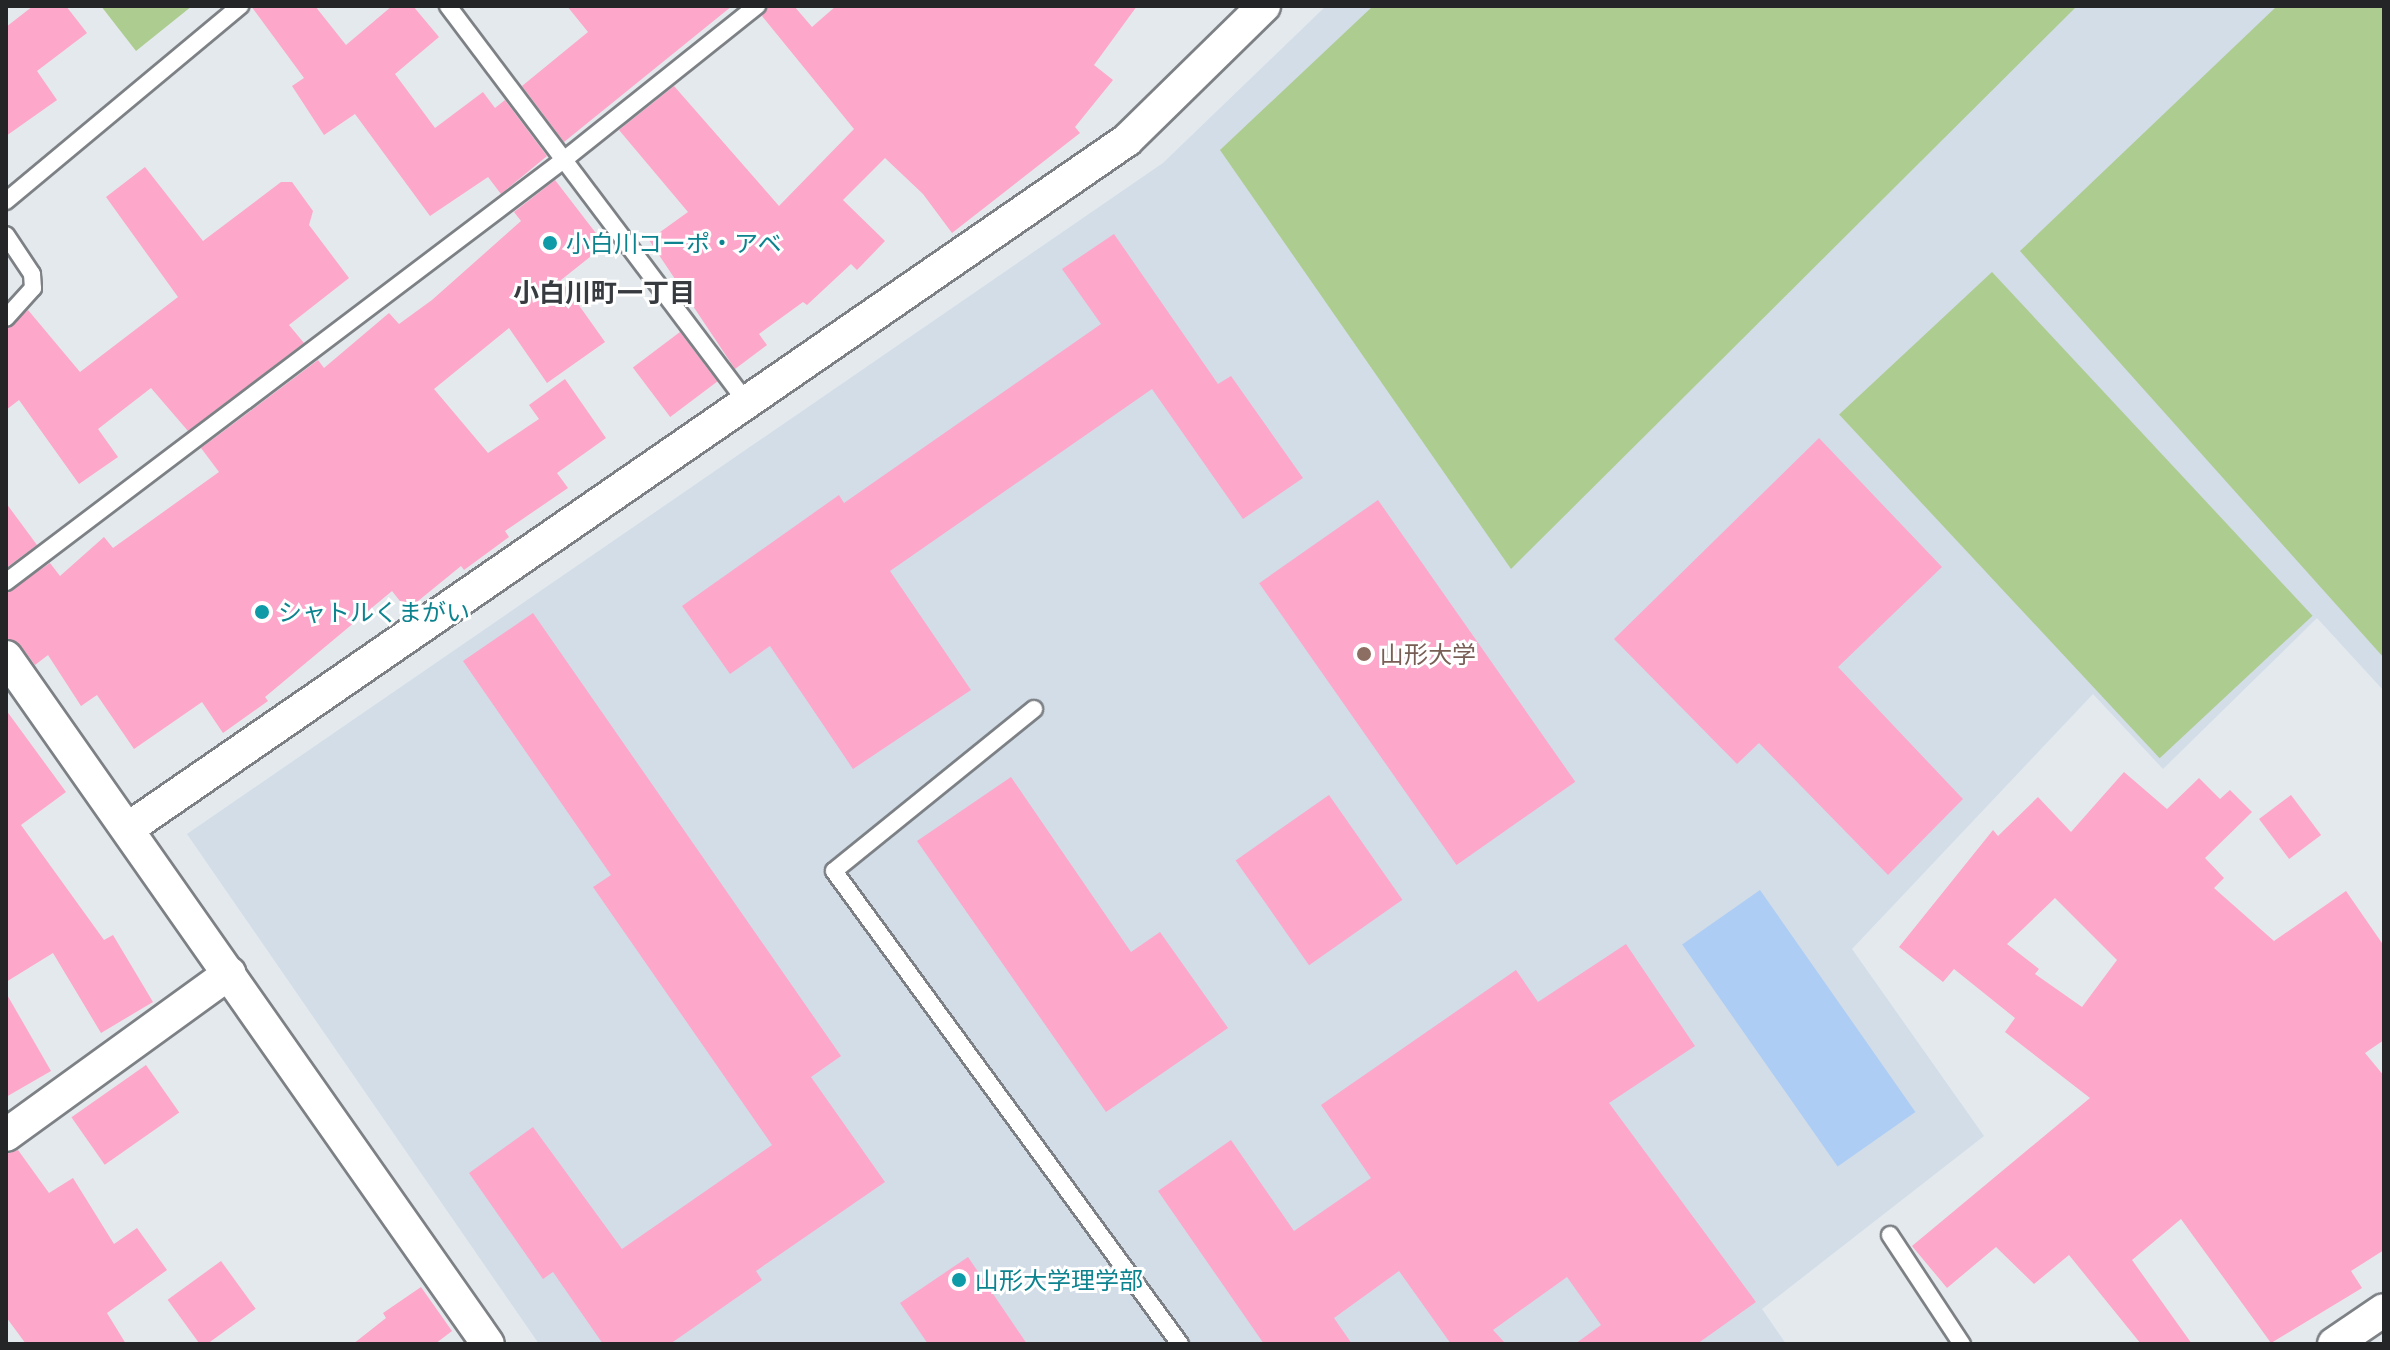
<!DOCTYPE html>
<meta charset="utf-8">
<style>
body{margin:0}
#map{position:relative;width:2390px;height:1350px;overflow:hidden;background:#e4e9ed;font-family:Barlow,"Noto Sans JP",sans-serif}
div>[style]{position:absolute}
[style*='--x']{left:calc(var(--x)*1px);top:calc(var(--y)*1px);width:calc(var(--w)*1px);rotate:calc(var(--a)*1deg)}
.built>*{inset:0;background:#d2dde7}
.green>*{inset:0;background:#adcc90;transform-origin:0 0}
.water>*{inset:0;background:#aecdf5;transform-origin:0 0}
.building>*{inset:0;background:#fda7cb;transform-origin:0 0}
.roads{filter:drop-shadow(2px 0 #7d8185) drop-shadow(-2px 0 #7d8185) drop-shadow(0 2px #7d8185) drop-shadow(0 -2px #7d8185)}
.service>*{height:16px;margin:-8px;padding:0 8px;transform-origin:8px;border-radius:8px;background:#fff}
.minor>*{height:32px;margin:-16px;padding:0 16px;transform-origin:16px;border-radius:16px;background:#fff}
.dots>*{width:22px;height:22px;translate:-50% -50%;box-sizing:border-box;border:4px solid #fff;border-radius:50%}
span{translate:-50% -50%;white-space:nowrap;text-align:center;line-height:1.15;-webkit-text-stroke:6px #fff;paint-order:stroke}
.culture-label{font-size:24px;color:#0d838f}
.left{translate:0 -50%;text-align:left}
.education-label{font-size:24px;color:#785e54}
.neighbourhood-label{font-size:26px;color:#373b3f;font-weight:700}
.frame{position:absolute;inset:0;border:8px solid #232526;pointer-events:none}
</style>
<div id="map">
<div class="built">
<div style="clip-path:polygon(1326px 6px,2384px 6px,2384px 691px,2317px 618px,2163px 769px,2093px 694px,1852px 949px,1984px 1136px,1762px 1309px,1786px 1344px,539px 1344px,187px 834px,1163px 163px)"></div>
</div>
<div class="green">
<div style="clip-path:polygon(101px 6px,192px 6px,136px 51px)"></div>
<div style="clip-path:polygon(1373px 6px,2077px 6px,1511px 569px,1220px 150px)"></div>
<div style="clip-path:polygon(2277px 6px,2384px 6px,2384px 658px,2020px 251px)"></div>
<div style="left:1992px;top:272px;width:470px;height:209px;rotate:47deg"></div>
</div>
<div class="water">
<div style="left:1760px;top:890px;width:271px;height:95px;rotate:55deg"></div>
</div>
<div class="building">
<div style="clip-path:polygon(33px 6px,66px 6px,87px 33px,37px 71px,57px 100px,6px 136px,6px 27px)"></div>
<div style="clip-path:polygon(251px 6px,315px 6px,346px 45px,392px 6px,413px 6px,439px 37px,395px 74px,435px 128px,483px 92px,495px 108px,505px 100px,547px 156px,501px 194px,488px 177px,430px 216px,355px 114px,324px 135px,292px 86px,304px 78px)"></div>
<div style="clip-path:polygon(567px 6px,732px 6px,564px 142px,522px 86px,588px 32px)"></div>
<div style="clip-path:polygon(768px 6px,794px 6px,812px 27px,836px 6px,1137px 6px,1094px 65px,1113px 80px,1075px 127px,1080px 133px,952px 233px,923px 194px,885px 158px,843px 200px,885px 241px,857px 270px,851px 264px,807px 305px,803px 302px,759px 334px,767px 345px,735px 369px,649px 240px,688px 212px,619px 130px,674px 86px,779px 206px,854px 129px,762px 16px)"></div>
<div style="clip-path:polygon(145px 167px,203px 241px,281px 182px,292px 182px,313px 211px,309px 225px,349px 278px,289px 325px,304px 343px,188px 431px,151px 388px,98px 429px,118px 457px,79px 484px,19px 400px,6px 410px,6px 329px,28px 310px,80px 372px,178px 297px,106px 197px)"></div>
<div style="clip-path:polygon(555px 180px,605px 245px,561px 280px,605px 342px,547px 383px,509px 328px,434px 389px,488px 453px,539px 419px,529px 405px,565px 379px,606px 438px,557px 473px,568px 488px,505px 531px,509px 537px,464px 570px,461px 566px,407px 610px,392px 591px,265px 697px,268px 701px,223px 733px,202px 702px,134px 749px,97px 695px,81px 706px,48px 655px,35px 665px,21px 646px,6px 638px,6px 593px,50px 563px,60px 576px,104px 537px,113px 548px,219px 472px,201px 448px,318px 360px,324px 368px,389px 313px,399px 324px,432px 300px,521px 221px,514px 212px)"></div>
<div style="clip-path:polygon(1114px 234px,1218px 384px,1231px 376px,1303px 478px,1243px 519px,1152px 389px,890px 571px,971px 690px,853px 769px,770px 646px,730px 674px,682px 606px,839px 495px,844px 503px,1101px 324px,1062px 269px)"></div>
<div style="left:680px;top:332px;width:62px;height:59px;rotate:53deg"></div>
<div style="clip-path:polygon(1819px 438px,1942px 567px,1838px 667px,1963px 799px,1888px 875px,1759px 743px,1737px 764px,1614px 639px)"></div>
<div style="left:1378px;top:500px;width:344px;height:145px;rotate:55deg"></div>
<div style="clip-path:polygon(6px 503px,37px 545px,6px 568px)"></div>
<div style="clip-path:polygon(533px 613px,841px 1056px,811px 1077px,885px 1182px,756px 1271px,762px 1280px,670px 1344px,603px 1344px,553px 1272px,543px 1279px,469px 1173px,533px 1127px,622px 1249px,772px 1145px,593px 887px,611px 875px,463px 661px)"></div>
<div style="clip-path:polygon(6px 710px,66px 792px,21px 825px,104px 940px,113px 935px,153px 1002px,101px 1033px,53px 953px,6px 982px)"></div>
<div style="clip-path:polygon(evenodd,2124px 772px,2167px 809px,2199px 778px,2220px 799px,2230px 790px,2252px 812px,2205px 858px,2224px 878px,2214px 888px,2274px 941px,2346px 891px,2384px 946px,2384px 1040px,2365px 1053px,2384px 1076px,2384px 1250px,2351px 1271px,2362px 1288px,2271px 1343px,2181px 1219px,2132px 1260px,2192px 1344px,2141px 1344px,2069px 1255px,2034px 1284px,1996px 1247px,1947px 1288px,1912px 1246px,2090px 1098px,2005px 1032px,2015px 1018px,1954px 969px,1943px 982px,1899px 947px,1993px 830px,1998px 836px,2038px 797px,2071px 832px,2124px 772px,2055px 898px,2117px 960px,2082px 1007px,2035px 974px,2039px 969px,2007px 944px,2055px 898px)"></div>
<div style="clip-path:polygon(1011px 777px,1131px 952px,1160px 932px,1228px 1028px,1106px 1112px,917px 841px)"></div>
<div style="left:1329px;top:795px;width:128px;height:114px;rotate:55deg"></div>
<div style="left:2291px;top:795px;width:50px;height:40px;rotate:53deg"></div>
<div style="clip-path:polygon(1626px 944px,1695px 1046px,1609px 1103px,1756px 1302px,1697px 1344px,1575px 1344px,1601px 1325px,1567px 1277px,1493px 1330px,1506px 1344px,1451px 1344px,1399px 1271px,1334px 1318px,1352px 1344px,1264px 1344px,1158px 1191px,1231px 1140px,1294px 1231px,1371px 1178px,1321px 1105px,1516px 970px,1538px 1002px)"></div>
<div style="clip-path:polygon(6px 993px,51px 1071px,6px 1097px)"></div>
<div style="left:146px;top:1065px;width:58px;height:91px;rotate:55deg"></div>
<div style="clip-path:polygon(18px 1150px,49px 1193px,73px 1178px,114px 1244px,137px 1228px,167px 1270px,107px 1313px,126px 1344px,26px 1344px,6px 1317px,6px 1154px)"></div>
<div style="clip-path:polygon(968px 1257px,1027px 1344px,928px 1344px,900px 1303px)"></div>
<div style="left:221px;top:1261px;width:59px;height:66px;rotate:54deg"></div>
<div style="clip-path:polygon(421px 1287px,452px 1331px,435px 1344px,353px 1344px,386px 1318px,383px 1313px)"></div>
</div>
<div class="roads">
<div class="service">
<div style="--x:448;--y:6;--w:492;--a:53"></div>
<div style="--x:6;--y:201;--w:305;--a:-39.8"></div>
<div style="--x:6;--y:235;--w:47;--a:56.3"></div>
<div style="--x:32;--y:274;--w:14;--a:86"></div>
<div style="--x:33;--y:288;--w:40;--a:132"></div>
<div style="--x:6;--y:582;--w:701;--a:-37.12"></div>
<div style="--x:565;--y:159;--w:246;--a:-38.6"></div>
<div style="--x:1034;--y:709;--w:257;--a:141"></div>
<div style="--x:834;--y:871;--w:586;--a:53.81"></div>
<div style="--x:1890;--y:1235;--w:131;--a:56.6"></div>
</div>
<div class="minor">
<div style="--x:6;--y:657;--w:839;--a:54.95"></div>
<div style="--x:129;--y:828;--w:1212;--a:-34.58"></div>
<div style="--x:1127;--y:140;--w:192;--a:-44.4"></div>
<div style="--x:6;--y:1135;--w:276;--a:-35.9"></div>
<div style="--x:2334;--y:1344;--w:60;--a:-34.2"></div>
</div>
</div>
<div class="dots">
<div style="left:550px;top:243px;background:#0f9aa8"></div>
<div style="left:262px;top:612px;background:#0f9aa8"></div>
<div style="left:1364px;top:654px;background:#8d6e63"></div>
<div style="left:959px;top:1280px;background:#0f9aa8"></div>
</div>
<div class="culture-label">
<span class="left" style="left:566px;top:243px">小白川コーポ・アベ</span>
<span class="left" style="left:278px;top:612px">シャトルくまがい</span>
<span class="left" style="left:975px;top:1280px">山形大学理学部</span>
</div>
<div class="education-label">
<span class="left" style="left:1380px;top:654px">山形大学</span>
</div>
<div class="neighbourhood-label">
<span style="left:604px;top:292px">小白川町一丁目</span>
</div>
<div class="frame"></div>
</div>
